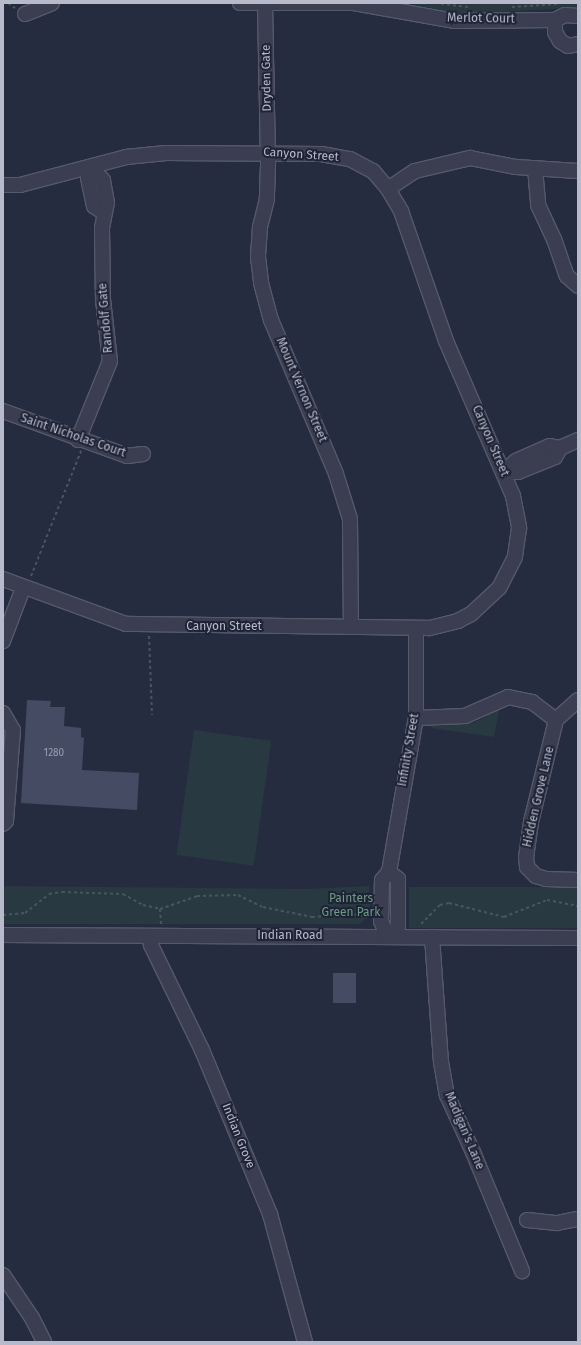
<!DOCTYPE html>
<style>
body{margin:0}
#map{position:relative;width:581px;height:1345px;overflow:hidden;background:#262c40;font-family:"Fira Sans",sans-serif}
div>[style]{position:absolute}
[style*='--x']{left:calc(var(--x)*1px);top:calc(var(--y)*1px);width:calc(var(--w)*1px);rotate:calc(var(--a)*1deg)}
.green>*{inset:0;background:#283941;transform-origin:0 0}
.building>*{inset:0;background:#454b62;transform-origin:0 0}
.path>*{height:2px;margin-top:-1px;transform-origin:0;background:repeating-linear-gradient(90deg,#46565e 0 3px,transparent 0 6px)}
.roads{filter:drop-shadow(1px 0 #55596a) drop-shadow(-1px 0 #55596a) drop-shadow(0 1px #55596a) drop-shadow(0 -1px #55596a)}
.minor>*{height:14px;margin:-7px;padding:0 7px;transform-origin:7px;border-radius:7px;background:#3a3e50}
span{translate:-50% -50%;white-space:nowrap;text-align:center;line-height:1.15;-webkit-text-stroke:4px #1e2335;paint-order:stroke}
.number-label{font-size:10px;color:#9a9eb0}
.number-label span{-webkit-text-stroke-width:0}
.street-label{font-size:12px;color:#b6baca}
.park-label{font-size:12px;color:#6e9b81}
.frame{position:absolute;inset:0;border:4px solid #b6baca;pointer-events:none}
</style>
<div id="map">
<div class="green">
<div style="clip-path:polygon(409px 3px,578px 3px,578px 10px,572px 8px,479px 13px,448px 12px)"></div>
<div style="clip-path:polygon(500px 706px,494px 737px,431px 728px,432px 721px,470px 724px,486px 717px,492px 709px)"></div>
<div style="left:194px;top:730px;width:78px;height:126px;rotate:8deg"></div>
<div style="clip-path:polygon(3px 886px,307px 889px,369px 886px,370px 915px,360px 924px,3px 924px)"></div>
<div style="left:409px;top:887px;width:169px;height:41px"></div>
</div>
<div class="building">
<div style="clip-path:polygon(27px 700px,51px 701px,50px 707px,65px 707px,64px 726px,81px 728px,81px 737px,84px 738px,82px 770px,139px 773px,137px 810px,21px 803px)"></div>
<div style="left:333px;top:973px;width:23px;height:30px"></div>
</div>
<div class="path">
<div style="--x:8;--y:3;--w:9;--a:36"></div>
<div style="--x:435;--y:3;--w:33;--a:7"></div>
<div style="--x:512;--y:7;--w:47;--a:-3.7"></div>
<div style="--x:31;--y:576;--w:135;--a:-68.2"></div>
<div style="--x:149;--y:636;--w:79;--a:87.8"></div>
<div style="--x:160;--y:909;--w:15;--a:86"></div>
<div style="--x:3;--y:915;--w:22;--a:-5"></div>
<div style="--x:25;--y:913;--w:31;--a:-38"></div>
<div style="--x:49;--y:894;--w:13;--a:-9"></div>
<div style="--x:62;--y:892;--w:61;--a:1.9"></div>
<div style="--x:123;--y:894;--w:23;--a:29"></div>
<div style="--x:143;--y:905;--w:17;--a:13"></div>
<div style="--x:160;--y:909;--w:39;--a:-19"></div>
<div style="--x:197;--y:896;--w:41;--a:-1.4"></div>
<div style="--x:238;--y:895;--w:28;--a:26"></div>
<div style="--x:263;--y:907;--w:50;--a:11.5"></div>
<div style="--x:312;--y:917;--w:41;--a:-4.2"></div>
<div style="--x:353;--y:914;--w:16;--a:14"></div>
<div style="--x:421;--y:924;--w:27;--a:-45"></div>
<div style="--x:440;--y:905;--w:9;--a:-13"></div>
<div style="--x:449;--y:903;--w:57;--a:14.3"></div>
<div style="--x:504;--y:917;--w:46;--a:-21.6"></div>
<div style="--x:547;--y:900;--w:32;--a:11"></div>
</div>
<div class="roads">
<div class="minor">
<div style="--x:240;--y:3;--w:114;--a:0"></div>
<div style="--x:354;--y:3;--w:103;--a:10.1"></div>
<div style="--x:455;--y:21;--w:100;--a:-0.6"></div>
<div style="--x:555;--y:20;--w:11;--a:-27"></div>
<div style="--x:565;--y:15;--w:13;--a:4"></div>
<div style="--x:265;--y:4;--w:161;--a:88.9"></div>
<div style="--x:268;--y:165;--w:34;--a:92"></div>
<div style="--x:267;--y:199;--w:29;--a:104"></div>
<div style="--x:260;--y:227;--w:30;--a:94"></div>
<div style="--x:258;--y:257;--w:26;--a:83"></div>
<div style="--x:261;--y:283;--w:38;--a:75"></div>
<div style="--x:271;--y:320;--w:167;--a:67.1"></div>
<div style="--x:336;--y:474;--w:47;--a:72.7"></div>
<div style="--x:350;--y:519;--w:108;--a:89.5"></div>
<div style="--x:25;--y:14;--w:29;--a:-22"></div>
<div style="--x:555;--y:20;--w:12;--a:90"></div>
<div style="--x:555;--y:32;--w:10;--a:61"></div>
<div style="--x:560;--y:41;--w:9;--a:32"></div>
<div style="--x:568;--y:46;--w:10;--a:-11"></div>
<div style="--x:90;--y:167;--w:11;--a:100"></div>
<div style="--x:88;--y:178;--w:29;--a:78"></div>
<div style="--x:94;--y:206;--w:12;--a:35"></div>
<div style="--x:535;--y:168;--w:37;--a:85"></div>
<div style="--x:538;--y:205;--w:38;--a:65"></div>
<div style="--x:554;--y:239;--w:39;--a:71"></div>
<div style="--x:567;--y:276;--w:15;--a:42"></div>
<div style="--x:3;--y:185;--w:17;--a:0"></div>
<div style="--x:20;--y:185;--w:110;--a:-14.8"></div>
<div style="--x:126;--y:157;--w:40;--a:-5.7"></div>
<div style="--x:166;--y:153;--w:155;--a:0.4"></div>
<div style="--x:321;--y:154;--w:29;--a:10"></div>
<div style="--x:350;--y:159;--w:26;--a:28"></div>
<div style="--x:373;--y:171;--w:23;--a:50"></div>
<div style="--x:388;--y:189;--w:26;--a:59"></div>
<div style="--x:401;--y:211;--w:138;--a:70.9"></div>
<div style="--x:446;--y:341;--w:169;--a:66.6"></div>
<div style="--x:513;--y:496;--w:33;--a:79"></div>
<div style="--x:519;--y:528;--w:29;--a:98"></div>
<div style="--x:515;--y:557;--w:35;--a:117"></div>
<div style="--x:499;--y:588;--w:38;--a:137"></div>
<div style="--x:471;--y:614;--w:15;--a:152"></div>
<div style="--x:458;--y:621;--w:30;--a:166"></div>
<div style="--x:429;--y:628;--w:303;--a:-179.2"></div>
<div style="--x:126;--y:624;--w:131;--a:-159.9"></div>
<div style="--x:388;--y:189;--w:32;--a:-34"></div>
<div style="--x:415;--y:171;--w:57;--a:-13.3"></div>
<div style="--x:470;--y:158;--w:47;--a:11.1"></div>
<div style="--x:516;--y:167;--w:62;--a:3.7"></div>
<div style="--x:3;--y:411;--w:132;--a:19.9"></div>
<div style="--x:127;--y:456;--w:16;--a:-7"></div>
<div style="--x:78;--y:440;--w:85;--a:-67.9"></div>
<div style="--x:110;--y:361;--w:61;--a:-96.5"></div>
<div style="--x:103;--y:300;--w:72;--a:-90.8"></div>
<div style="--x:102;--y:228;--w:25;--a:-79"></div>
<div style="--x:107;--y:203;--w:23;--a:-100"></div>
<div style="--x:103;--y:180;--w:18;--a:-135"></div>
<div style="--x:504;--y:472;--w:16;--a:-43"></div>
<div style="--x:516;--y:461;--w:37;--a:-24"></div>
<div style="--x:550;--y:446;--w:10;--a:11"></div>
<div style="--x:560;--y:448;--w:20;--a:-24"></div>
<div style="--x:504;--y:472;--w:14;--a:0"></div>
<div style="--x:518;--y:472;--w:40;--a:-22"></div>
<div style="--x:555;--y:457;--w:10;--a:-61"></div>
<div style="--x:3;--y:641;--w:57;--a:-69.3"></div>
<div style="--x:578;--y:700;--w:30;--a:138"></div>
<div style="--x:556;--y:720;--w:105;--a:103.8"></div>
<div style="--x:531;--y:822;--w:35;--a:98"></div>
<div style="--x:526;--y:857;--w:10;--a:84"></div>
<div style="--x:527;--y:867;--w:13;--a:45"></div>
<div style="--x:536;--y:876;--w:10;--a:17"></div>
<div style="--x:546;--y:879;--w:32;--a:2"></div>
<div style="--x:3;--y:713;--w:20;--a:60"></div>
<div style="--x:13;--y:730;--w:91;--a:94.4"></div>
<div style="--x:6;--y:821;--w:4;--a:135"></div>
<div style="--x:416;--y:718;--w:49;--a:-2.3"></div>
<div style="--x:465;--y:716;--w:47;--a:-23.8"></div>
<div style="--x:508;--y:697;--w:25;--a:12"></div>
<div style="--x:532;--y:702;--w:30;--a:37"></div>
<div style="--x:3;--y:935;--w:575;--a:0.3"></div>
<div style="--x:150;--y:937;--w:8;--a:83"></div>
<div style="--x:151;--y:945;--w:117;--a:64.1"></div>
<div style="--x:202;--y:1050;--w:178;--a:67.5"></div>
<div style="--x:270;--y:1214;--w:133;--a:74.7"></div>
<div style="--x:388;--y:937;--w:17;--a:-114"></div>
<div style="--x:381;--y:921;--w:41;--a:-88.6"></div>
<div style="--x:382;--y:880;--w:11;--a:-49"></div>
<div style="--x:389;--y:872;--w:156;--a:-80.1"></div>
<div style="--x:416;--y:718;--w:90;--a:-90"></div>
<div style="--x:388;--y:937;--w:14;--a:-45"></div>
<div style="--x:398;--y:927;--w:48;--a:-90"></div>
<div style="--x:398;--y:879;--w:11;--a:-142"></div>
<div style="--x:432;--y:937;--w:125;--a:85.9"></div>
<div style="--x:441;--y:1062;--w:34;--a:80"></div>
<div style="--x:447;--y:1095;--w:63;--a:65.5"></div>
<div style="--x:473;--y:1152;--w:129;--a:67.6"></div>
<div style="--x:527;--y:1220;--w:30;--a:6"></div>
<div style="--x:557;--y:1223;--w:21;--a:-11"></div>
<div style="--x:3;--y:1275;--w:52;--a:56"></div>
<div style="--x:32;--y:1318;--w:27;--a:63"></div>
</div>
</div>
<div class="number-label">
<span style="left:54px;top:754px">1280</span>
</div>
<div class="street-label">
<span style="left:481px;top:19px;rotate:1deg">Merlot Court</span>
<span style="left:267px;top:78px;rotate:-91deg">Dryden Gate</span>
<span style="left:301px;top:155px;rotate:4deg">Canyon Street</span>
<span style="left:106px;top:318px;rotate:-95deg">Randolf Gate</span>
<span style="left:301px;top:390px;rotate:67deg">Mount Vernon Street</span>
<span style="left:73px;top:436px;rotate:19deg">Saint Nicholas Court</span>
<span style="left:490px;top:441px;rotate:67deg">Canyon Street</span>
<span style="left:224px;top:627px">Canyon Street</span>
<span style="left:409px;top:750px;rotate:-80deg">Infinity Street</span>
<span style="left:539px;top:797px;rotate:-77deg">Hidden Grove Lane</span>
<span style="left:290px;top:936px">Indian Road</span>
<span style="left:464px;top:1131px;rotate:67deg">Madigan's Lane</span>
<span style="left:238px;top:1136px;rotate:68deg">Indian Grove</span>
</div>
<div class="park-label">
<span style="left:351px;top:906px">Painters<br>Green Park</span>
</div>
<div class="frame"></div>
</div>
